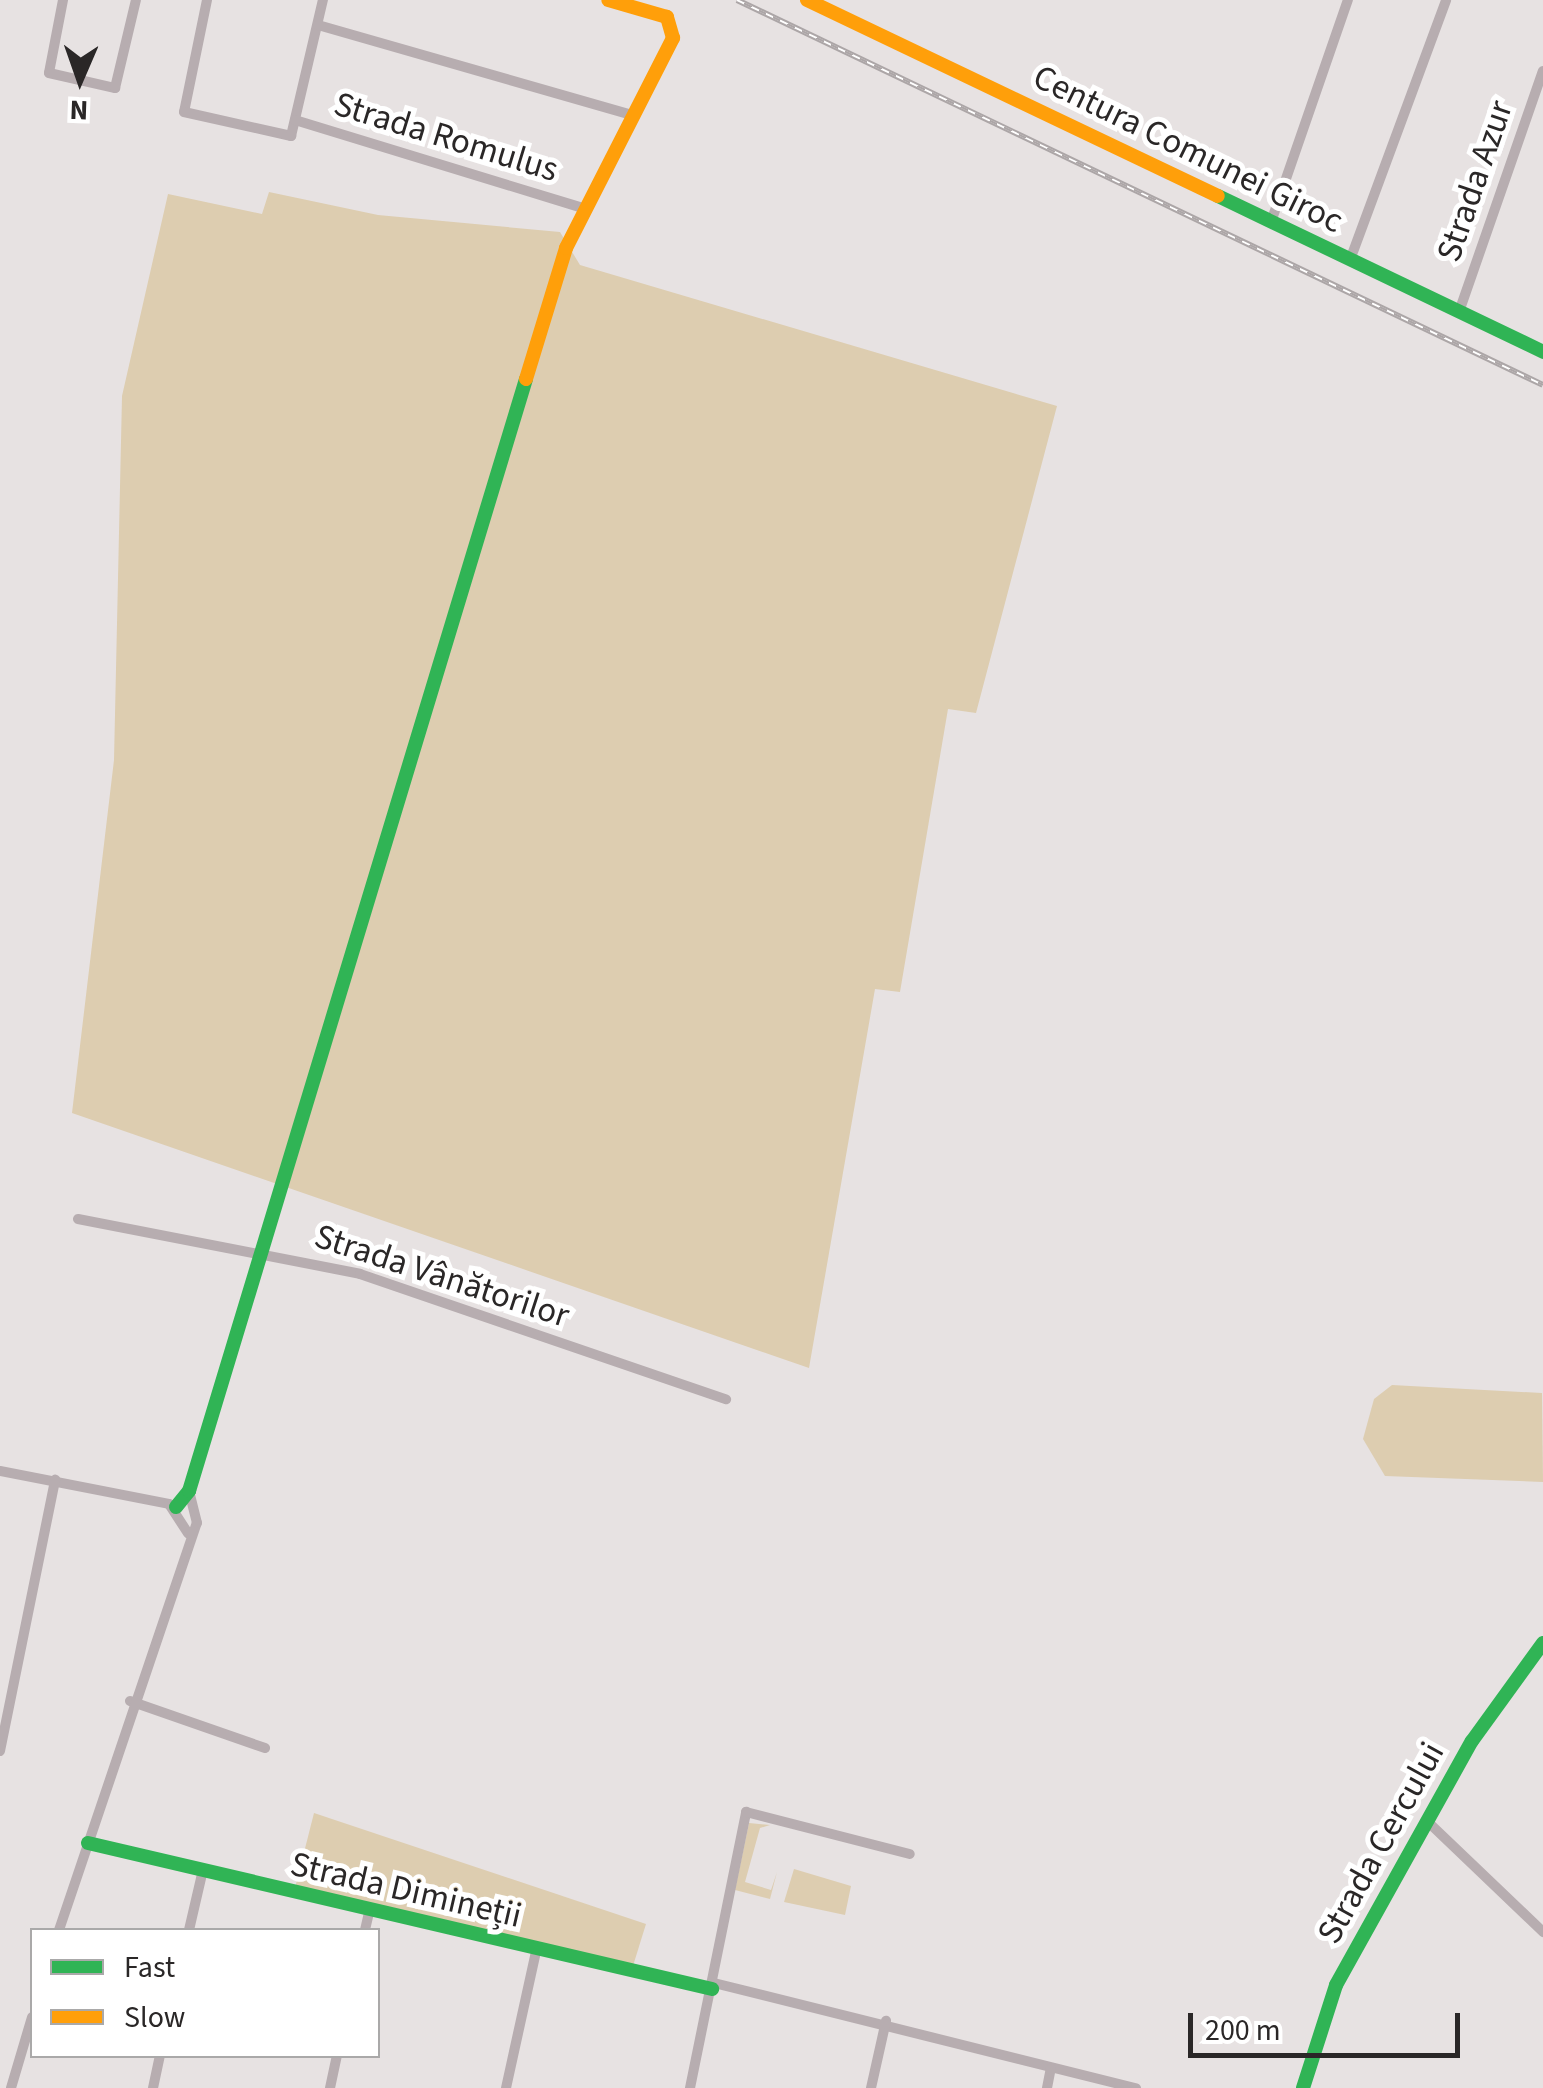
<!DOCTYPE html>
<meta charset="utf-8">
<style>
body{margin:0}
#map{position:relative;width:1543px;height:2088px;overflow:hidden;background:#e7e2e2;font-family:"Source Sans 3",sans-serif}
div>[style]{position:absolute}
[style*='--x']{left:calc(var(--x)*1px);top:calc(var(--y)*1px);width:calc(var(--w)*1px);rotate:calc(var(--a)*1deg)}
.green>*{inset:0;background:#ddcdb0}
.street>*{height:10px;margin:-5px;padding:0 5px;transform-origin:5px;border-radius:5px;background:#b7adb0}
.fast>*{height:14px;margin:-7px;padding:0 7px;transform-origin:7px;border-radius:7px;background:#30b455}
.slow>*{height:14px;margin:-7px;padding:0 7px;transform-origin:7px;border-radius:7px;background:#ff9f0a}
.rail>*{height:6px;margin-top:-3px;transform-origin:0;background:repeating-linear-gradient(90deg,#fff 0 8px,#aca6a7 0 16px);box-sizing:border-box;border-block:2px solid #aca6a7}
span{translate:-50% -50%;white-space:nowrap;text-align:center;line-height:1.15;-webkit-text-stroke:10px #fff;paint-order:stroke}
.street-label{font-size:35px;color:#2a2727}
.legend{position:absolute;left:30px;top:1928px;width:350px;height:130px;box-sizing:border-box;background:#fff;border:2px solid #aaa9a9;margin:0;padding:12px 18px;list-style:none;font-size:30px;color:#2a2727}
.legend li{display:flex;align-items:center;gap:20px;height:50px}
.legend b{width:50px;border:2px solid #aaa9a9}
.north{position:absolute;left:30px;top:30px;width:100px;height:100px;-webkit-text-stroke:8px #fff;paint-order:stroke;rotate:182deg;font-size:28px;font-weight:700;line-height:40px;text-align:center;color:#2a2727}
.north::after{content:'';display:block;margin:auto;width:35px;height:45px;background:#2a2727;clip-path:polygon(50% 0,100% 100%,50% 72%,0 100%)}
.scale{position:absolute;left:1188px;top:2013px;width:272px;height:45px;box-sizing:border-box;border:5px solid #2a2727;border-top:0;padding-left:12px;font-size:30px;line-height:35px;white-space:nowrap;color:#2a2727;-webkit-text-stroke:8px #fff;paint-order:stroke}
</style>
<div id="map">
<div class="green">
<div style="clip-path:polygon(269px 192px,378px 215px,560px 232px,580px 265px,1057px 406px,976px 713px,948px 709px,900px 992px,875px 989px,809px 1368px,72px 1113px,114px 760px,122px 396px,168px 194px,262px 214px)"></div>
<div style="clip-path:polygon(1392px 1385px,1542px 1393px,1543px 1482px,1385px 1476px,1363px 1439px,1374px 1399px)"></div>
<div style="clip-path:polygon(314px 1813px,646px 1924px,632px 1969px,295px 1888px)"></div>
<div style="clip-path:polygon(749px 1823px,770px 1825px,760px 1828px,745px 1882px,771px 1890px,777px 1872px,770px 1899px,735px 1890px)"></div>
<div style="clip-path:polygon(794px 1869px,851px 1886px,845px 1915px,784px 1902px)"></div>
</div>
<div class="street">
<div style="--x:63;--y:0;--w:74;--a:100.9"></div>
<div style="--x:49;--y:73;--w:68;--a:12.8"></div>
<div style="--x:115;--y:88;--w:90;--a:-76.6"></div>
<div style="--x:207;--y:0;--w:114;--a:101.6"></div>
<div style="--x:184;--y:112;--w:110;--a:12.6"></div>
<div style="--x:291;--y:136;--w:140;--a:-76.8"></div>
<div style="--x:318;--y:25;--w:327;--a:16"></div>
<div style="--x:295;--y:120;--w:298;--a:17"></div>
<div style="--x:1271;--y:222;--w:235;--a:-70.9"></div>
<div style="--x:1350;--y:260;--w:277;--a:-69.7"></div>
<div style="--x:1460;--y:309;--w:252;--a:-70.8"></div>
<div style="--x:78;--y:1219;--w:287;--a:11"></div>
<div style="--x:360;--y:1274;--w:387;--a:18.9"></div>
<div style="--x:0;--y:1471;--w:172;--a:11"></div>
<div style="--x:169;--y:1504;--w:35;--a:57"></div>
<div style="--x:130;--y:1701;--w:143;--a:19.2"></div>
<div style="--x:0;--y:1751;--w:277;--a:-78.5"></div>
<div style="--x:1427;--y:1821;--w:161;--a:43.7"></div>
<div style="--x:59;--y:1930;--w:430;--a:-71.3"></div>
<div style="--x:197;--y:1523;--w:33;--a:-104"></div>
<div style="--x:189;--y:1930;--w:57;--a:-76.9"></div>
<div style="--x:365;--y:1930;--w:18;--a:-77"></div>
<div style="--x:714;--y:1983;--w:435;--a:14"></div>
<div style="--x:11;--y:2088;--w:74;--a:-73.5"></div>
<div style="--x:153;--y:2088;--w:33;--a:-78"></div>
<div style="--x:330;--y:2088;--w:33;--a:-78"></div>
<div style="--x:506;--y:2088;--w:139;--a:-77.6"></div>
<div style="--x:690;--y:2088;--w:282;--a:-78.5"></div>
<div style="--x:746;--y:1812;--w:169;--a:14.4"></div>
<div style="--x:871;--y:2088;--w:69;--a:-77.4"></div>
<div style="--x:1047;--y:2088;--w:20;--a:-79"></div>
</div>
<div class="fast">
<div style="--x:1218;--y:196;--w:361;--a:25.6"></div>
<div style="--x:176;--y:1507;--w:21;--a:-51"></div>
<div style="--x:189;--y:1491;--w:1162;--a:-73.14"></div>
<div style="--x:88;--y:1843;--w:641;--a:13.17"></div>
<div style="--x:1303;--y:2088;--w:108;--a:-72.2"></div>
<div style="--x:1336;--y:1985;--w:279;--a:-60.9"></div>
<div style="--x:1472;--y:1741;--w:121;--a:-54.1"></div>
</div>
<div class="slow">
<div style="--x:807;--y:0;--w:455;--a:25.5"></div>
<div style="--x:526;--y:379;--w:137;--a:-73"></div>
<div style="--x:566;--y:248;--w:236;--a:-63"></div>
<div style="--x:673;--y:38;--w:22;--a:-106"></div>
<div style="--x:667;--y:17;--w:61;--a:-163.9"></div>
</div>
<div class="rail">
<div style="--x:737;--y:0;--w:893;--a:25.53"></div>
</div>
<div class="street-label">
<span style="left:446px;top:137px;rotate:17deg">Strada Romulus</span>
<span style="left:1188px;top:149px;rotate:26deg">Centura Comunei Giroc</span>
<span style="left:1475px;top:181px;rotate:-71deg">Strada Azur</span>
<span style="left:442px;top:1276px;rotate:18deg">Strada Vânătorilor</span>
<span style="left:1381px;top:1843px;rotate:-61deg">Strada Cercului</span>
<span style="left:406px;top:1890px;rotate:13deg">Strada Dimineții</span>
</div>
<ul class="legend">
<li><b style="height:12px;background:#30b455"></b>Fast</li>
<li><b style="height:12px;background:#ff9f0a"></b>Slow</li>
</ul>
<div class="north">N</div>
<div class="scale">200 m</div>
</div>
